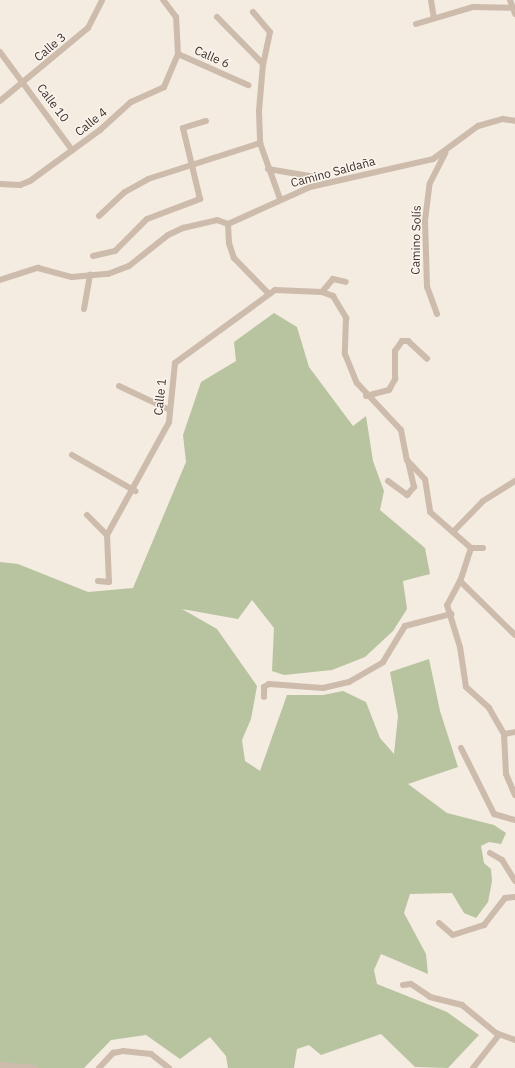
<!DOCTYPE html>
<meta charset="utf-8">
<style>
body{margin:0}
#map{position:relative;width:515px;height:1068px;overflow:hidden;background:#f4ebe1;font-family:"IBM Plex Sans",sans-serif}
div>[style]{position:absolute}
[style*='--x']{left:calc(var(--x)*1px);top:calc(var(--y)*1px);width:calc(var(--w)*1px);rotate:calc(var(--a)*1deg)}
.green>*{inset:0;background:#b8c4a0}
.minor>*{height:6px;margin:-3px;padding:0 3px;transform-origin:3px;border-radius:3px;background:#cdbbac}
span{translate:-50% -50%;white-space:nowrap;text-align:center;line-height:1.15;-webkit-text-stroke:3px #fbf5ee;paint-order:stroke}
.street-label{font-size:12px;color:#3b302b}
</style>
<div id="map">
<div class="green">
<div style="clip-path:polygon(274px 313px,297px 327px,309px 367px,353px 426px,366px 416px,373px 461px,384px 491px,380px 510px,425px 548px,430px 574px,403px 581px,407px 609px,393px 631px,365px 657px,332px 670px,284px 675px,272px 671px,274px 628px,252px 600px,238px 619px,182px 609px,217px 629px,257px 686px,251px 719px,242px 740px,245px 761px,260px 771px,287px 695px,323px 695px,343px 691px,366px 702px,380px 738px,394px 754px,398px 716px,390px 672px,429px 659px,440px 711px,458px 767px,408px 784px,447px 813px,494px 825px,506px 833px,501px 844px,489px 842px,481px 846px,484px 863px,491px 869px,492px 881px,488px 902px,476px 918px,464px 913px,452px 893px,410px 894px,404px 913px,426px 954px,428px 974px,381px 954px,374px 970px,377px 984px,447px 1012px,479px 1035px,448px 1068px,415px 1067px,381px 1034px,321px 1055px,309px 1045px,297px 1049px,294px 1068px,228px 1068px,226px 1056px,210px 1037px,180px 1059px,146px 1035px,111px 1040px,84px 1068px,0 1068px,0 562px,18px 564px,88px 592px,133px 588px,186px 462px,183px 435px,201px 382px,236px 361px,234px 342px)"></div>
</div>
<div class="minor">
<div style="--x:431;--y:0;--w:18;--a:81"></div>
<div style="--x:510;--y:0;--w:15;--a:70"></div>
<div style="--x:253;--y:12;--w:26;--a:50"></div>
<div style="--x:270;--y:32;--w:33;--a:102"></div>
<div style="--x:217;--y:17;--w:66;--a:45.6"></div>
<div style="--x:263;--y:64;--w:47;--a:94.9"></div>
<div style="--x:259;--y:111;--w:32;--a:88"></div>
<div style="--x:260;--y:143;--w:59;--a:70.3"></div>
<div style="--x:416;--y:24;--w:59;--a:-16.6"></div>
<div style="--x:473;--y:7;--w:39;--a:1"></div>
<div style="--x:0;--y:52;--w:122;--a:53.7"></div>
<div style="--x:178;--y:54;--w:77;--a:23.9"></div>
<div style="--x:0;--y:101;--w:114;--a:-39.7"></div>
<div style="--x:88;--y:28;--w:31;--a:-63"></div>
<div style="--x:268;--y:169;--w:54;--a:9.6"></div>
<div style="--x:0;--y:184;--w:20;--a:3"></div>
<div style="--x:20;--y:185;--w:11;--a:-22"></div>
<div style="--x:30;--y:181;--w:87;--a:-36.1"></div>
<div style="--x:100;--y:130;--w:42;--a:-42.1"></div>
<div style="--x:131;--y:102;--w:36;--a:-24"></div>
<div style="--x:164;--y:87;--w:36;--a:-67"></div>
<div style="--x:178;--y:54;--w:37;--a:-93"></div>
<div style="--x:176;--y:17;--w:21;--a:-127"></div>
<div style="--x:99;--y:216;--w:35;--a:-43"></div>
<div style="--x:125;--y:192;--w:26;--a:-29"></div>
<div style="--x:148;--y:179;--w:118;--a:-17.8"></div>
<div style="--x:228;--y:224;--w:19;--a:87"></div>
<div style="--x:229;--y:243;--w:16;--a:72"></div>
<div style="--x:234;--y:258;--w:50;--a:45.8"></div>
<div style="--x:93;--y:256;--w:23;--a:-13"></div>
<div style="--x:115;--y:251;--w:45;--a:-45"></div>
<div style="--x:147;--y:219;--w:57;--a:-20.7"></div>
<div style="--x:200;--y:199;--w:73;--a:-103.5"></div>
<div style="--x:183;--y:128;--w:24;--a:-17"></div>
<div style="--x:0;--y:280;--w:40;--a:-18"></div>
<div style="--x:38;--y:268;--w:35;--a:15"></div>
<div style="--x:72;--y:277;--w:36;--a:-5"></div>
<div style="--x:108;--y:274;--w:22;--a:-21"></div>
<div style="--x:129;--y:266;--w:50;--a:-38.5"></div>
<div style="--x:168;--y:235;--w:17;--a:-25"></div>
<div style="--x:183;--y:228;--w:35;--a:-13"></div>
<div style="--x:217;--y:220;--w:12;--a:20"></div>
<div style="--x:228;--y:224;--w:90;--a:-24.3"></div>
<div style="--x:310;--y:187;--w:126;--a:-12.8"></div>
<div style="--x:433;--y:159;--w:56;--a:-36.3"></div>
<div style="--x:478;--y:126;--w:26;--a:-16"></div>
<div style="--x:503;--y:119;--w:12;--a:9"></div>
<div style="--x:322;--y:292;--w:17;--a:-50"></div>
<div style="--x:333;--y:279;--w:13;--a:13"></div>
<div style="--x:84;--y:309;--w:35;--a:-80"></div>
<div style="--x:437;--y:314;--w:29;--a:-110"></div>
<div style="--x:427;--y:287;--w:66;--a:-91.7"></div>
<div style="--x:425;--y:221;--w:38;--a:-83"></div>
<div style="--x:430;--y:183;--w:34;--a:-63"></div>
<div style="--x:119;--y:386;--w:56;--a:25.2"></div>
<div style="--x:366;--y:396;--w:24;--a:-15"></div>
<div style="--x:389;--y:390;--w:13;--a:-61"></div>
<div style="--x:395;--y:379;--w:28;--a:-90"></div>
<div style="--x:395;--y:351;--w:12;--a:-55"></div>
<div style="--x:402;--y:341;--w:6;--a:0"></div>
<div style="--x:408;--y:341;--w:26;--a:43"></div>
<div style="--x:72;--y:455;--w:73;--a:29.7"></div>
<div style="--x:388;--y:481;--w:24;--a:36"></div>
<div style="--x:407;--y:495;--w:11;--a:-49"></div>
<div style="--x:414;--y:487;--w:26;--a:-103"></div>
<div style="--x:87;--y:515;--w:28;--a:45"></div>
<div style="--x:453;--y:532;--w:43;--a:-45.9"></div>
<div style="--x:483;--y:501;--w:38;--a:-32"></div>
<div style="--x:471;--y:548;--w:12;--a:0"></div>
<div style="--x:98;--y:581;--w:11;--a:5"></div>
<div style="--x:109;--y:582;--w:47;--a:-92.4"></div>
<div style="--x:107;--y:535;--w:129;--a:-61.2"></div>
<div style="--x:169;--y:422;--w:59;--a:-84.2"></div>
<div style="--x:175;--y:363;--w:124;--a:-36.1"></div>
<div style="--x:275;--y:290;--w:47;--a:2.4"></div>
<div style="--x:322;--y:292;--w:12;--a:20"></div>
<div style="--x:333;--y:296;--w:26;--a:59"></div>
<div style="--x:346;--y:318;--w:36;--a:92"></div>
<div style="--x:345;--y:354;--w:31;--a:68"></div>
<div style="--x:357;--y:383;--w:64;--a:46.9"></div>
<div style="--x:401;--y:430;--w:31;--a:79"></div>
<div style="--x:407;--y:460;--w:26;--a:47"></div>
<div style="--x:425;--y:479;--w:33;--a:81"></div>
<div style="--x:430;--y:512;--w:55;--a:41.3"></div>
<div style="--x:471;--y:548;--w:35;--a:108"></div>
<div style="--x:460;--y:581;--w:27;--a:118"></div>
<div style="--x:447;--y:605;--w:44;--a:72.8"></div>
<div style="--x:460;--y:647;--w:40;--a:81.5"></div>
<div style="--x:466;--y:687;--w:31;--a:42"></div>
<div style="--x:489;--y:708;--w:30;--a:60"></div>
<div style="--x:504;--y:734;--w:40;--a:87.1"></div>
<div style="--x:506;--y:774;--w:23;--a:67"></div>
<div style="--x:460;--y:581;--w:77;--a:44.5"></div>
<div style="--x:264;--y:697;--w:10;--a:-90"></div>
<div style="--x:264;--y:687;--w:6;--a:-31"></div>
<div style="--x:269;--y:684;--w:54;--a:4.2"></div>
<div style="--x:323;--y:688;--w:27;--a:-13"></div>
<div style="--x:349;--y:682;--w:39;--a:-30"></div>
<div style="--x:383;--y:662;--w:42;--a:-58.6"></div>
<div style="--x:405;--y:626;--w:48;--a:-14.6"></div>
<div style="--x:504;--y:734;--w:11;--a:-10"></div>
<div style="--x:461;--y:748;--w:74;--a:63.4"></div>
<div style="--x:494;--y:814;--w:22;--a:16"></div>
<div style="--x:490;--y:853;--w:14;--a:30"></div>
<div style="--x:502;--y:860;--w:25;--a:58"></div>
<div style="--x:439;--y:923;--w:18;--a:41"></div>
<div style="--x:453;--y:935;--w:33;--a:-18"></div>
<div style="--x:484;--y:925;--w:34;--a:-52"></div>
<div style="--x:505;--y:898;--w:10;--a:-6"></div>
<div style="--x:403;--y:985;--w:8;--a:-7"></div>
<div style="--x:411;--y:984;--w:23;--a:34"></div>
<div style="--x:430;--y:997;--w:33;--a:14"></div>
<div style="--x:462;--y:1005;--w:44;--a:39.5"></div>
<div style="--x:496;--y:1033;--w:20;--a:20"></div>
<div style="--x:0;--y:1065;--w:35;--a:5"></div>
<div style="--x:99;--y:1068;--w:21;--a:-47"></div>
<div style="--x:113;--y:1053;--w:10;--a:-11"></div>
<div style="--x:123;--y:1051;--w:28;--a:6"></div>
<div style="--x:151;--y:1054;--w:23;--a:38"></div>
<div style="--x:473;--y:1068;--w:42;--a:-51.8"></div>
</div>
<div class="street-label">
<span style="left:50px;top:47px;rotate:-40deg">Calle 3</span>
<span style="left:212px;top:57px;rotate:24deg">Calle 6</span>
<span style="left:53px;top:103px;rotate:53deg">Calle 10</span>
<span style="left:91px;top:122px;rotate:-39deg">Calle 4</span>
<span style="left:333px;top:172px;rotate:-15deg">Camino Saldaña</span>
<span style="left:416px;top:240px;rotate:-89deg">Camino Solís</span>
<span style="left:160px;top:397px;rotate:-84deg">Calle 1</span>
</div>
</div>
